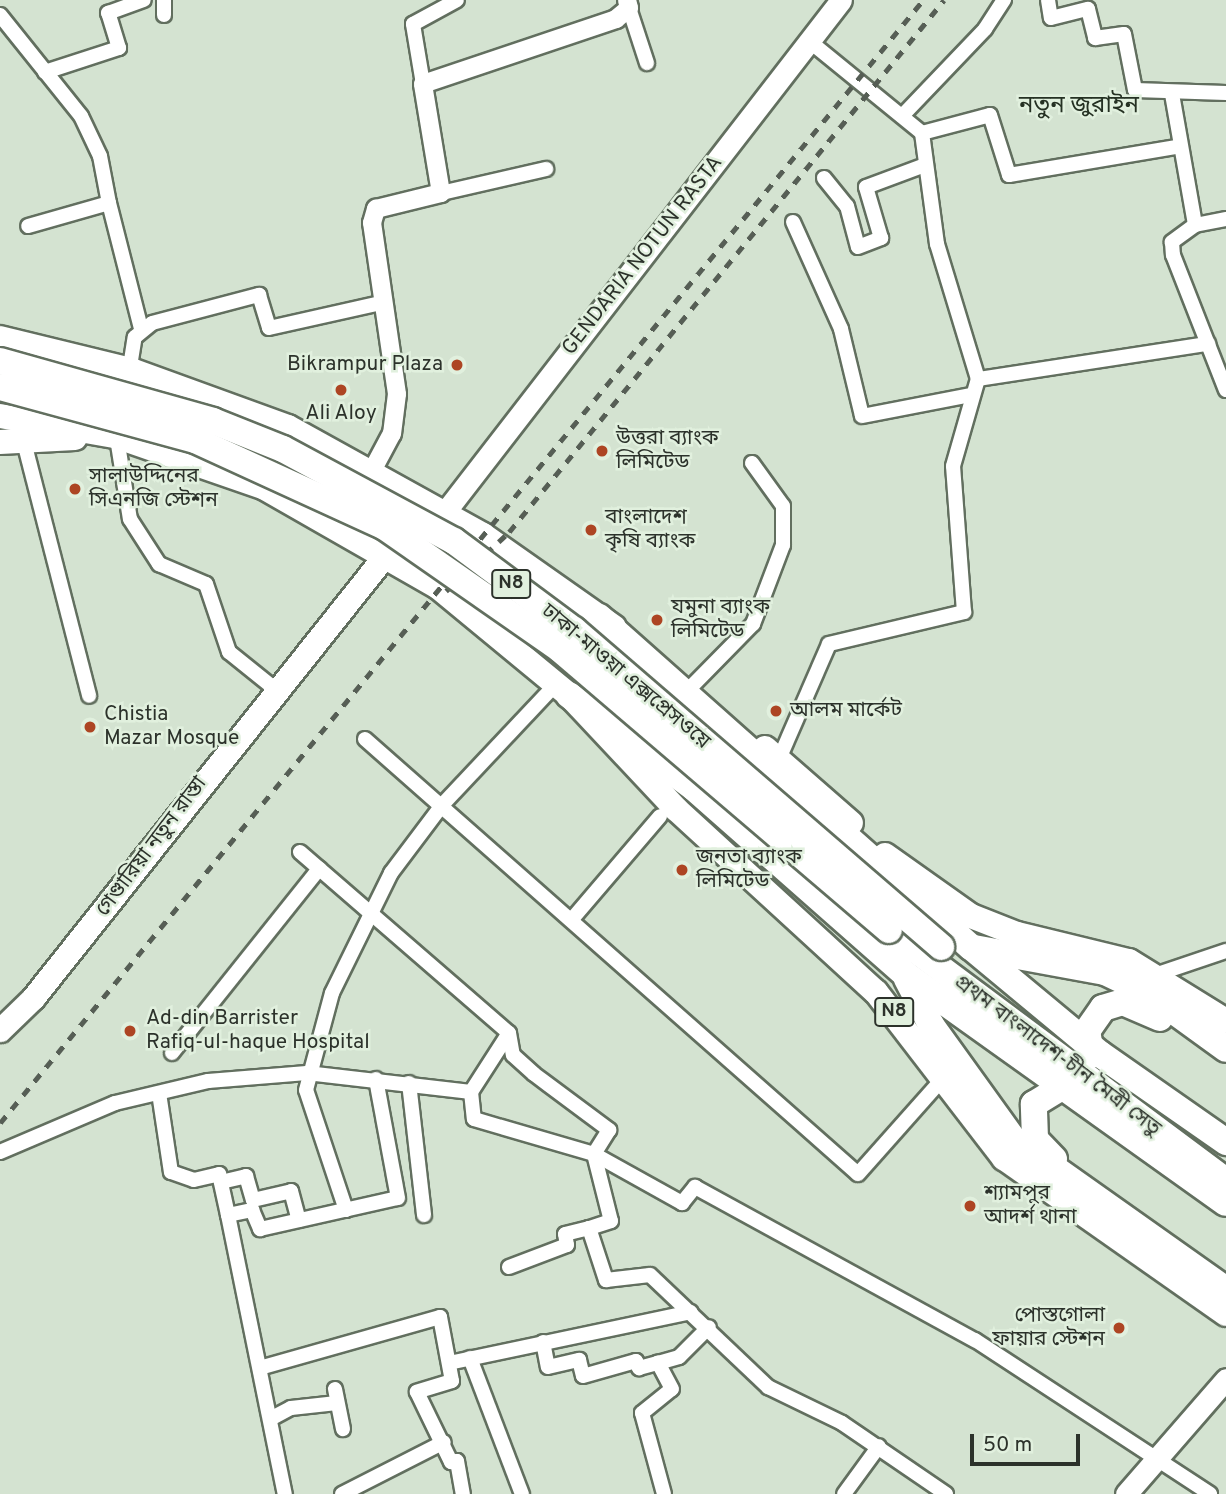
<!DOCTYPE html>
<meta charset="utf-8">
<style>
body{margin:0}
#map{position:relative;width:1226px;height:1494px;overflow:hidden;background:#d4e3d1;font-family:Overpass,"Noto Sans Bengali",sans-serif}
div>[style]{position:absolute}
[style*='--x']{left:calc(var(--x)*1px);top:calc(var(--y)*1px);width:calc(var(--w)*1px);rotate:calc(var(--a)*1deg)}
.roads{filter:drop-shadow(2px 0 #626f5f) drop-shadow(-2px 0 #626f5f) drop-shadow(0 2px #626f5f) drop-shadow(0 -2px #626f5f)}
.minor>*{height:14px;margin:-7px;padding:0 7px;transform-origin:7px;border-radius:7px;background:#fff}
.tertiary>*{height:18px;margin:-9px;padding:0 9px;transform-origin:9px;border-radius:9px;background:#fff}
.secondary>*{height:21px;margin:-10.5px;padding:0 10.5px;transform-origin:10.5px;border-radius:10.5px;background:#fff}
.primary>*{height:23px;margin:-11.5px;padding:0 11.5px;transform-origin:11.5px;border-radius:11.5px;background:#fff}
.trunk>*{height:24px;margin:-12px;padding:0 12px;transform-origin:12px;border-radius:12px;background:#fff}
.motorway>*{height:26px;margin:-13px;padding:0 13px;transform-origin:13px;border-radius:13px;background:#fff}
.rail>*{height:4.5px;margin-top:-2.25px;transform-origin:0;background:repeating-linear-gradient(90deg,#565e55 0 9px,transparent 0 18px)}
.bridges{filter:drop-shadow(2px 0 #626f5f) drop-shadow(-2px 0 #626f5f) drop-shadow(0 2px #626f5f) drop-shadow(0 -2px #626f5f)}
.motorway-bridge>*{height:26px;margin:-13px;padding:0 13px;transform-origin:13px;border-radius:13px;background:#fff}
.dots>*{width:19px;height:19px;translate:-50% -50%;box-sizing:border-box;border:4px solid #e1f0de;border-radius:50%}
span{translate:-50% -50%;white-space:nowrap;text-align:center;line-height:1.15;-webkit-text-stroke:5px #e1f0de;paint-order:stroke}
.shield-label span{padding:2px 5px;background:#e1f0de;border:2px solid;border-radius:5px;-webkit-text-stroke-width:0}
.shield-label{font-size:19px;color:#2c322b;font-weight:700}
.street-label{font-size:21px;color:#2c322b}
.poi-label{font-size:21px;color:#2c322b}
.right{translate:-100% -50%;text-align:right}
.left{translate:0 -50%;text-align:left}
.quarter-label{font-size:24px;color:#253123}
.scale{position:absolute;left:970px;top:1434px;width:110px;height:32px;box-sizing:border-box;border:4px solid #2c322b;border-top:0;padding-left:9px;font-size:21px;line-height:24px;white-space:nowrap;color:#2c322b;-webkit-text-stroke:5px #e1f0de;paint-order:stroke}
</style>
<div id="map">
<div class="roads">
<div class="minor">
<div style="--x:1048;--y:0;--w:18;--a:81"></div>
<div style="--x:1051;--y:18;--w:38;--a:-14"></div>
<div style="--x:1088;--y:9;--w:30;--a:76"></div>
<div style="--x:1095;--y:38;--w:29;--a:-8"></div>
<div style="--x:1124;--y:34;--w:57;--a:78.9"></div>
<div style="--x:1135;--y:90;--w:91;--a:1.9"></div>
<div style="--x:629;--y:8;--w:58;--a:71.9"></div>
<div style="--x:0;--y:15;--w:129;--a:51.3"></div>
<div style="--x:81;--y:116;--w:44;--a:64.6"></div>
<div style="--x:100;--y:156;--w:48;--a:79.2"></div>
<div style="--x:109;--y:203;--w:84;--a:164.1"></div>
<div style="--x:164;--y:15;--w:15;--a:-90"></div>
<div style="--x:808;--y:40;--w:147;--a:39.2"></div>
<div style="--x:922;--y:133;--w:70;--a:-14.8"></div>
<div style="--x:990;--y:115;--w:63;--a:72.4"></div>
<div style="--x:1009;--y:175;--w:170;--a:-9.5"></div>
<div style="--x:45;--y:72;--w:78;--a:-18"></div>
<div style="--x:119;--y:48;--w:37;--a:-107"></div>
<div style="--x:108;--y:13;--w:38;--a:-20"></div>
<div style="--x:423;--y:84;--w:61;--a:-99.5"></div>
<div style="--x:413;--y:24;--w:50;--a:-28.6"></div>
<div style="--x:1172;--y:94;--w:133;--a:80"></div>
<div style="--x:1195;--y:225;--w:32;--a:-11"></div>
<div style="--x:902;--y:116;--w:120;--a:-46.3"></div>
<div style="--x:985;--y:29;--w:35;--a:-57"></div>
<div style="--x:824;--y:178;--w:36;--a:51"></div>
<div style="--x:847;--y:206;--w:42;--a:75"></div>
<div style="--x:858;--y:247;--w:25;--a:-21"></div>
<div style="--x:881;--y:238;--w:53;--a:-106.4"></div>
<div style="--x:866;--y:187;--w:63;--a:-20.4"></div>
<div style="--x:441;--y:193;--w:108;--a:-12.9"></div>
<div style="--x:109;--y:203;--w:130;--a:75.7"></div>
<div style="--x:793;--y:222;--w:117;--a:65.8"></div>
<div style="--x:841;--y:329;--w:89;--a:76.4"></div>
<div style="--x:862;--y:416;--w:111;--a:-10.9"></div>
<div style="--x:1195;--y:225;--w:29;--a:144"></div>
<div style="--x:1172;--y:242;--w:13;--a:86"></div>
<div style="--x:1173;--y:255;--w:145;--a:68.6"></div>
<div style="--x:129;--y:373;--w:36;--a:-81"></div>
<div style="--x:135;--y:337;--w:22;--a:-39"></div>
<div style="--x:152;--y:323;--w:111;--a:-14.7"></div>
<div style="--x:259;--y:295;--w:34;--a:73"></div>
<div style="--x:269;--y:328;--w:115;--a:-12.6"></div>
<div style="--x:978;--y:379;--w:233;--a:-8.7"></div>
<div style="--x:116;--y:432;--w:88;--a:80.9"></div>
<div style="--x:130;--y:519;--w:54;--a:57.2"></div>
<div style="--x:159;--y:564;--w:51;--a:23.1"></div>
<div style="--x:206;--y:584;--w:72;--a:71.3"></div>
<div style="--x:229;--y:652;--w:59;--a:38.8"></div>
<div style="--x:24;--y:442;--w:262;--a:75.6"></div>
<div style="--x:692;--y:686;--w:87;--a:-45.5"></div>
<div style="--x:753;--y:624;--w:85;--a:-69.2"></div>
<div style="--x:783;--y:545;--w:39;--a:-90"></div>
<div style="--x:783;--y:506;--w:53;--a:-125.8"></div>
<div style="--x:365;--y:739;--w:657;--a:41.42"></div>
<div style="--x:858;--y:1174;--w:131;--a:-48.4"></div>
<div style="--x:779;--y:759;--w:125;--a:-66.5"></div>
<div style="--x:829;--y:644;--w:139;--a:-13.3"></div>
<div style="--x:964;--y:612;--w:146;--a:-94.3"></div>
<div style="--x:953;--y:466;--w:91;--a:-74"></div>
<div style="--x:978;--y:379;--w:141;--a:-106.9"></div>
<div style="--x:937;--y:244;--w:112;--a:-97.7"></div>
<div style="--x:300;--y:852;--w:276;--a:40.9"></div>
<div style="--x:509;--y:1033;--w:22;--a:80"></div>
<div style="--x:513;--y:1055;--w:28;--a:42"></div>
<div style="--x:534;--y:1074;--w:94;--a:36.7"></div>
<div style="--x:609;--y:1130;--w:28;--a:122"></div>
<div style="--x:594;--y:1154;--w:69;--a:75.8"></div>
<div style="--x:611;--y:1221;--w:23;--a:162"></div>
<div style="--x:589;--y:1228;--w:55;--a:71.9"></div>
<div style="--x:606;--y:1280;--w:44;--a:-6.5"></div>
<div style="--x:650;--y:1275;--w:163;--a:43.5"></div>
<div style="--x:768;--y:1387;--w:82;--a:25.9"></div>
<div style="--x:842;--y:1423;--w:126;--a:34.3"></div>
<div style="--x:573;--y:918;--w:134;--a:-49.5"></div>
<div style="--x:1158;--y:974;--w:72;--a:-18.7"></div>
<div style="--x:172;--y:1053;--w:236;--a:-51.4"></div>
<div style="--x:409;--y:1083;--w:133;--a:83.5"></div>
<div style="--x:471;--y:1092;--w:70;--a:-57.2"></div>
<div style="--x:159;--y:1093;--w:80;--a:81.4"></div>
<div style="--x:171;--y:1172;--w:24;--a:19"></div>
<div style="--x:194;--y:1180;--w:26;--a:-13"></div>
<div style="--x:219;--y:1174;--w:42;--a:77.6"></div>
<div style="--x:228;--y:1215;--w:25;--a:-12"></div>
<div style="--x:252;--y:1210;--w:21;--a:67"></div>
<div style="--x:260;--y:1229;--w:141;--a:-12.7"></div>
<div style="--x:398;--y:1198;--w:121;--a:-100.5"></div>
<div style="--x:0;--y:1152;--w:125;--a:-23.1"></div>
<div style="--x:115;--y:1103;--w:96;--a:-13.3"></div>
<div style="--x:208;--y:1081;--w:99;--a:-4.6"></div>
<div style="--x:307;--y:1073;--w:165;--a:6.6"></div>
<div style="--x:471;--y:1092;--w:27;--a:84"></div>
<div style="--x:474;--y:1119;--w:125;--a:16.3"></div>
<div style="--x:594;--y:1154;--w:101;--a:29.1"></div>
<div style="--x:682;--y:1203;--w:21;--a:-51"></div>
<div style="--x:695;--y:1187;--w:319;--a:28.7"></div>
<div style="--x:975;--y:1340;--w:281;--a:33.2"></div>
<div style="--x:221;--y:1182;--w:26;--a:-13"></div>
<div style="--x:246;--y:1176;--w:25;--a:74"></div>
<div style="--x:253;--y:1200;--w:39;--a:-13"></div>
<div style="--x:291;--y:1191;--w:30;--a:75"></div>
<div style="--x:346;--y:1210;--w:126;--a:-108.4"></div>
<div style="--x:306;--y:1090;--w:100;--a:-75"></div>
<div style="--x:332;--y:993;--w:134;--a:-63.8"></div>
<div style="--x:391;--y:873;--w:86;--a:-53"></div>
<div style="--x:443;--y:804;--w:165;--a:-46.7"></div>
<div style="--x:228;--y:1215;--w:285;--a:78.5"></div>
<div style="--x:509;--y:1267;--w:62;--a:-20.8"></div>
<div style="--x:567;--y:1245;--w:11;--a:-100"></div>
<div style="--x:565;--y:1234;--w:25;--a:-14"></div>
<div style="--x:543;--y:1342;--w:25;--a:79"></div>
<div style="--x:548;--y:1367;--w:32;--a:-13"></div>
<div style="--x:579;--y:1360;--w:16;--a:76"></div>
<div style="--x:583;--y:1376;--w:55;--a:-15.8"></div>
<div style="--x:636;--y:1361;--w:8;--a:67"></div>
<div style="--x:639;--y:1368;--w:20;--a:-15"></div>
<div style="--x:470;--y:1358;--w:146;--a:69.1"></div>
<div style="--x:449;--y:1363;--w:247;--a:-11.9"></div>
<div style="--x:263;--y:1367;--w:184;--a:-15.8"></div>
<div style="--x:440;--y:1317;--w:65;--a:79.4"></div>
<div style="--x:452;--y:1381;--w:37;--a:163"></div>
<div style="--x:417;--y:1392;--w:78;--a:64.1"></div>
<div style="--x:451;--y:1462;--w:6;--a:-9"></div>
<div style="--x:457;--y:1461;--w:34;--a:80"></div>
<div style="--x:335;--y:1389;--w:41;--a:78.7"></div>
<div style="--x:272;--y:1418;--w:21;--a:-28"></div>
<div style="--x:291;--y:1408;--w:46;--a:-6.2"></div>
<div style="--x:342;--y:1494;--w:114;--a:-27"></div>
<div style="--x:664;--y:1494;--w:84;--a:-105.2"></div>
<div style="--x:642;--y:1413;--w:38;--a:-39"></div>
<div style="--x:672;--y:1389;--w:30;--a:-118"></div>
<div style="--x:658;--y:1363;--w:22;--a:-16"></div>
<div style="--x:679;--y:1357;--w:42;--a:-45"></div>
<div style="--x:844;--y:1494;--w:59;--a:-53.9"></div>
</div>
<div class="tertiary">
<div style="--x:375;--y:483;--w:14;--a:-98"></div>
<div style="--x:373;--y:469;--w:40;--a:-62"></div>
<div style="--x:392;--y:434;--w:40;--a:-82.9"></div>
<div style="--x:397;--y:394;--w:173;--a:-98.3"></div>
<div style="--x:372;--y:223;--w:15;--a:-74"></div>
<div style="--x:376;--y:209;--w:67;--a:-13.8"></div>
<div style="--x:441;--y:193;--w:110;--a:-99.4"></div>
<div style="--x:423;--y:84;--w:204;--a:-18.6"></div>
<div style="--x:616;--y:19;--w:17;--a:-40"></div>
<div style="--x:629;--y:8;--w:8;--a:-104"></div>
</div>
<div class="secondary">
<div style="--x:445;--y:512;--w:647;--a:-52.28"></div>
<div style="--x:1126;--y:1494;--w:152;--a:-49"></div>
</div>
<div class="primary">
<div style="--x:0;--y:1030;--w:46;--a:-44.1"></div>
<div style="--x:33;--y:998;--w:580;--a:-51.51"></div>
</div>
<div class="trunk">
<div style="--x:0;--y:338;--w:135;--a:13.7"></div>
<div style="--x:131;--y:370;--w:167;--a:20"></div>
<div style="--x:288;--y:427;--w:223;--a:29"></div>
<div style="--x:483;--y:535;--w:160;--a:35.1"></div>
<div style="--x:0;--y:416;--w:117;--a:9.9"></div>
<div style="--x:115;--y:436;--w:159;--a:19.1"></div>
<div style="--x:265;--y:488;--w:199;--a:29.8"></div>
<div style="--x:438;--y:587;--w:170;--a:39.5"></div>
<div style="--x:569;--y:695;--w:156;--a:46.8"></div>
<div style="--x:676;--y:809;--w:271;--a:42.5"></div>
<div style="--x:876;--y:992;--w:210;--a:52.4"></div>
<div style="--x:1004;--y:1158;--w:271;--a:35.1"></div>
<div style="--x:0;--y:442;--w:75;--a:-3.1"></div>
<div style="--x:765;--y:748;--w:114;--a:41.1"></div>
<div style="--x:885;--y:855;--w:105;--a:35.3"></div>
<div style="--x:971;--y:916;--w:49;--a:21.4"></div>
<div style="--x:1017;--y:934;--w:115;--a:13.6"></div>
<div style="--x:1129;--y:961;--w:114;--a:31.7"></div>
</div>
<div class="motorway">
<div style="--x:599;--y:617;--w:497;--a:41.6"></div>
<div style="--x:971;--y:947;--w:168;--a:39.7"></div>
<div style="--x:1100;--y:1054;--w:154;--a:34.9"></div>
<div style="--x:569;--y:695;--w:156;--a:36.6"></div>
<div style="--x:694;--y:788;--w:281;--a:41.4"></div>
<div style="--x:905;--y:974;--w:394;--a:35.5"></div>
<div style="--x:889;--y:930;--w:420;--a:36.7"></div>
<div style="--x:974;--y:948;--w:133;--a:10.4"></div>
<div style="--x:1105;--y:972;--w:49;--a:25.5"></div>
<div style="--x:1149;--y:993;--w:95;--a:36"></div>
<div style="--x:907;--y:979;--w:52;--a:62.4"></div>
<div style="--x:931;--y:1025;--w:140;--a:54.3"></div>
<div style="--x:1013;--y:1139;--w:261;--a:35.3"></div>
<div style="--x:1091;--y:1055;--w:24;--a:-99"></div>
<div style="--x:1087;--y:1031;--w:28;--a:-55"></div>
<div style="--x:1103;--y:1008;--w:21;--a:-17"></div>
<div style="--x:1123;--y:1002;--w:40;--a:23.4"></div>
<div style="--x:1054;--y:1159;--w:28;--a:-134"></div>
<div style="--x:1035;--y:1139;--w:35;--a:-92"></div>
<div style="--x:1034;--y:1104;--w:48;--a:-31.4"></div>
</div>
</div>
<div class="rail">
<div style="--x:446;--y:591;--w:86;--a:-43.1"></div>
<div style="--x:509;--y:532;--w:687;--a:-50.73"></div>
<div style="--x:0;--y:1123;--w:1454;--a:-50.58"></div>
</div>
<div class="bridges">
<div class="motorway-bridge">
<div style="--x:0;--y:361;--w:221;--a:15.7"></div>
<div style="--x:213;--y:421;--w:75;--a:21.8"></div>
<div style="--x:283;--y:449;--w:194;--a:28.3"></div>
<div style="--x:454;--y:541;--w:149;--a:36.6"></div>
<div style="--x:574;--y:630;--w:485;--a:40.8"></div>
<div style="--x:0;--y:387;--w:202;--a:15.2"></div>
<div style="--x:195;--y:440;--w:209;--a:24.6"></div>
<div style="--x:385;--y:527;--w:215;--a:34.9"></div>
<div style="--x:561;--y:650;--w:431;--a:40.5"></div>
</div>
</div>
<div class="dots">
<div style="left:457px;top:365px;background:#ad4523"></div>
<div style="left:341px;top:390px;background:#ad4523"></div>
<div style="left:602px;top:451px;background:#ad4523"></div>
<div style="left:75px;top:489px;background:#ad4523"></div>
<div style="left:591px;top:530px;background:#ad4523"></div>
<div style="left:657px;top:620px;background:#ad4523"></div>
<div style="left:776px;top:711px;background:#ad4523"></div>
<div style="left:90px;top:727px;background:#ad4523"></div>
<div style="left:682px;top:870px;background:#ad4523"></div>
<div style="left:130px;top:1031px;background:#ad4523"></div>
<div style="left:970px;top:1206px;background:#ad4523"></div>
<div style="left:1119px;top:1328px;background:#ad4523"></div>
</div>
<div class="shield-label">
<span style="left:511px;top:584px">N8</span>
<span style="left:894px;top:1012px">N8</span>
</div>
<div class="street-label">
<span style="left:643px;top:256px;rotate:-52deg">GENDARIA NOTUN RASTA</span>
<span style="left:625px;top:677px;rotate:40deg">ঢাকা-মাওয়া এক্সপ্রেসওয়ে</span>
<span style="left:152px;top:847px;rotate:-53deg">গেণ্ডারিয়া নতুন রাস্তা</span>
<span style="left:1057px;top:1056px;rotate:37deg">প্রথম বাংলাদেশ-চীন মৈত্রী সেতু</span>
</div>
<div class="poi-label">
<span class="right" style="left:443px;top:365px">Bikrampur Plaza</span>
<span style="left:341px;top:414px">Ali Aloy</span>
<span class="left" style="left:616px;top:451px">উত্তরা ব্যাংক<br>লিমিটেড</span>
<span class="left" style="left:89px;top:489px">সালাউদ্দিনের<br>সিএনজি স্টেশন</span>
<span class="left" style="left:605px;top:530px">বাংলাদেশ<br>কৃষি ব্যাংক</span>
<span class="left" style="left:671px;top:620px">যমুনা ব্যাংক<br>লিমিটেড</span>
<span class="left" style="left:790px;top:711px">আলম মার্কেট</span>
<span class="left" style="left:104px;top:727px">Chistia<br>Mazar Mosque</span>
<span class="left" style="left:696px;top:870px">জনতা ব্যাংক<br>লিমিটেড</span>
<span class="left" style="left:146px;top:1031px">Ad-din Barrister<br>Rafiq-ul-haque Hospital</span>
<span class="left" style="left:984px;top:1206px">শ্যামপুর<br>আদর্শ থানা</span>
<span class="right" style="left:1105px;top:1328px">পোস্তগোলা<br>ফায়ার স্টেশন</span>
</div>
<div class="quarter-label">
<span style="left:1079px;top:107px">নতুন জুরাইন</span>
</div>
<div class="scale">50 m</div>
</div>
